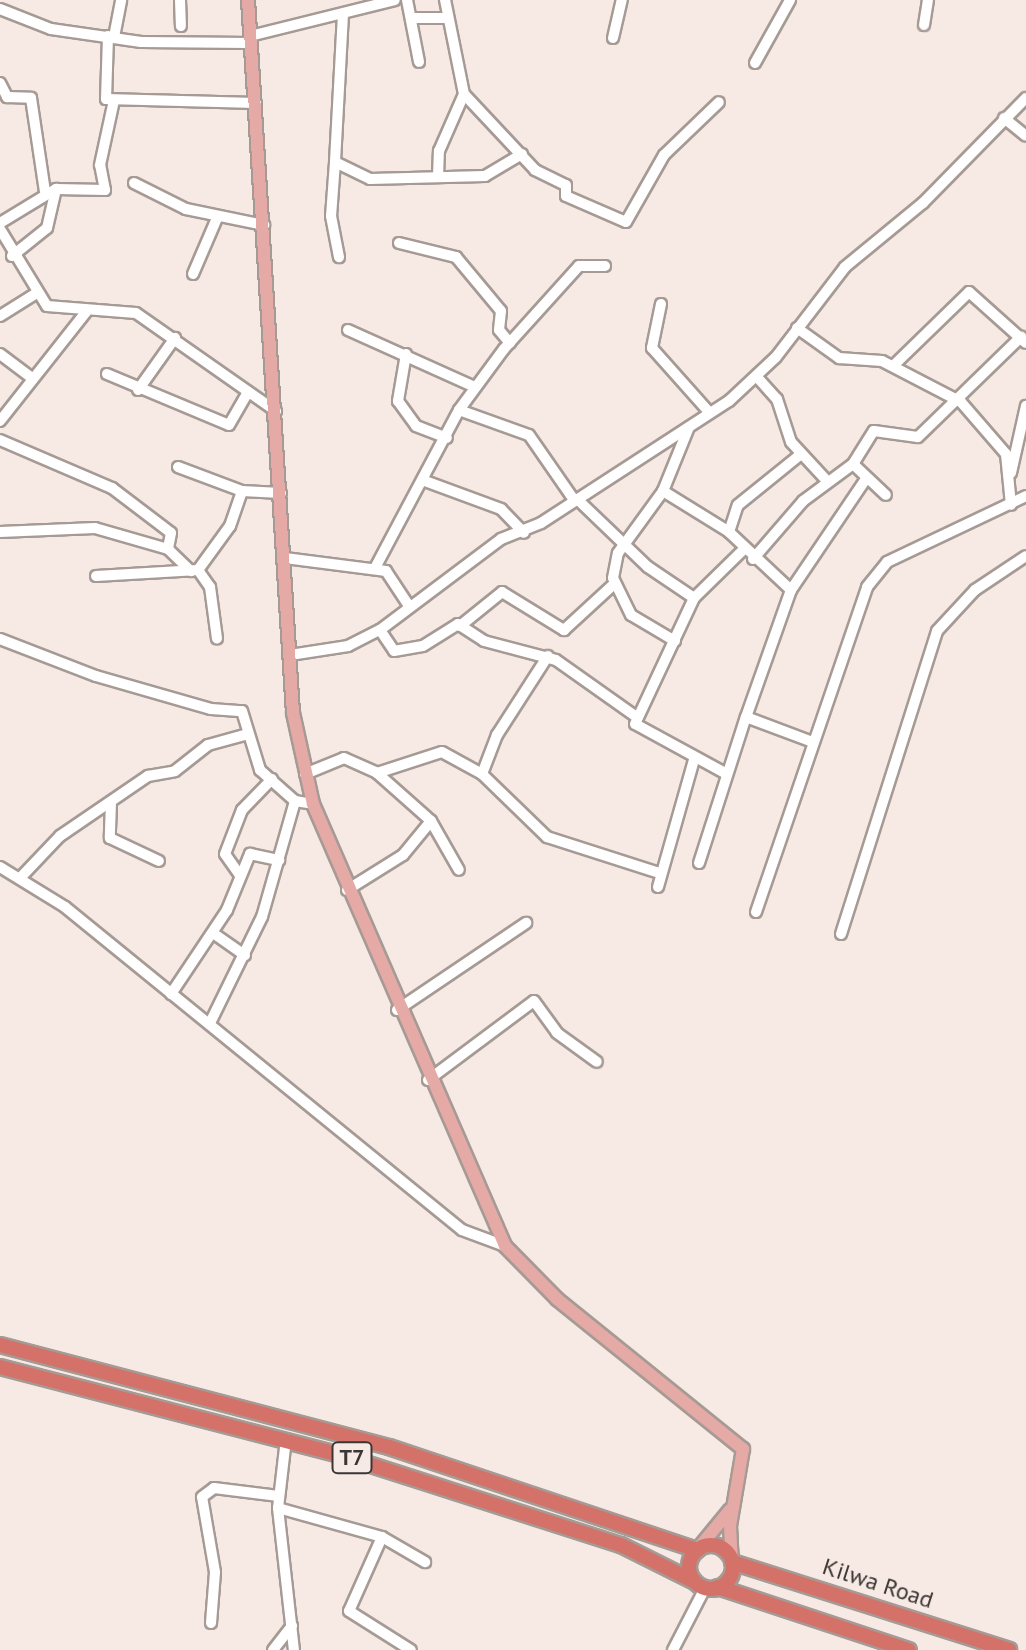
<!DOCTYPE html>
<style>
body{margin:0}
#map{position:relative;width:1026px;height:1650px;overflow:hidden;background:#f7eae5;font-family:"PT Sans",sans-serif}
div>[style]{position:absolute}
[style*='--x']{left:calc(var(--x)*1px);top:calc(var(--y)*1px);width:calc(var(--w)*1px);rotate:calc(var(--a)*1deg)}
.roads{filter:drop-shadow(2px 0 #a69a95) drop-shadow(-2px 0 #a69a95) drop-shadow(0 2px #a69a95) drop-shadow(0 -2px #a69a95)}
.minor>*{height:10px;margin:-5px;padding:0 5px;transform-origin:5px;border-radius:5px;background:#fff}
.major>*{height:12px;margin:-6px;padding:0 6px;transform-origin:6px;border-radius:6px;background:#e5aaa5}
.highway>*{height:14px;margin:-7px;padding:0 7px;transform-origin:7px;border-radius:7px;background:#d47169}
.highway>.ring{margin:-7px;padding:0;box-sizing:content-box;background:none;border:14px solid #d47169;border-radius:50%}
span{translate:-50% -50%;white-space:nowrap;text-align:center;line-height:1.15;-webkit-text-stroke:6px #f7eae5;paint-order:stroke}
.shield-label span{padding:2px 6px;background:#f7eae5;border:2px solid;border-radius:6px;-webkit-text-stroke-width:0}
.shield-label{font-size:22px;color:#3b3634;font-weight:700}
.street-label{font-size:24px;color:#3b3634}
</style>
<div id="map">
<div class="roads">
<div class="minor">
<div style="--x:180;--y:0;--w:26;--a:88"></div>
<div style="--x:407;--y:0;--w:63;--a:79"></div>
<div style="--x:0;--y:9;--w:55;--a:21.4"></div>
<div style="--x:51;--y:29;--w:91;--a:8.2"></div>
<div style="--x:141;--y:42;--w:109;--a:0.5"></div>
<div style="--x:343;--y:14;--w:148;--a:93.1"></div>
<div style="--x:335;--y:162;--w:39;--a:26"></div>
<div style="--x:370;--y:179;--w:115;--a:-1.5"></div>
<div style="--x:485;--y:176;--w:43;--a:-30.7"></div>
<div style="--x:412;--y:18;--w:32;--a:0"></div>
<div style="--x:924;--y:25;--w:25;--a:-81"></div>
<div style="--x:108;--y:36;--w:63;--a:91.8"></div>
<div style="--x:106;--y:99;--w:150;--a:1.5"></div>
<div style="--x:250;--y:36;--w:149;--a:-13.9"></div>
<div style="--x:114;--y:37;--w:38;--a:-79"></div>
<div style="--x:613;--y:38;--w:39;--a:-77"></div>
<div style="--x:755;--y:63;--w:72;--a:-60.9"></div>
<div style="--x:0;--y:83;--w:16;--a:63"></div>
<div style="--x:7;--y:97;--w:24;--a:2"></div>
<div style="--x:31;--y:98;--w:95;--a:81.5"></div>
<div style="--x:464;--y:94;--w:104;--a:46.9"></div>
<div style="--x:535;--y:170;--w:34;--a:26"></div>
<div style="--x:566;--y:185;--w:11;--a:90"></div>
<div style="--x:566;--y:196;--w:65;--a:23.4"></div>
<div style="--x:626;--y:222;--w:77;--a:-60.4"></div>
<div style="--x:664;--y:155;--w:76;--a:-43.9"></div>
<div style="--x:1004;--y:118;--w:28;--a:39"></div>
<div style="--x:335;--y:162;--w:54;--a:94.2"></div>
<div style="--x:331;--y:216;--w:42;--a:79"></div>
<div style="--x:438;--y:177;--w:26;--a:-88"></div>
<div style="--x:439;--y:151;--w:62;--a:-66.3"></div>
<div style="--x:464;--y:94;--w:96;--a:-101.4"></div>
<div style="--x:134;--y:183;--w:58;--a:26.6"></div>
<div style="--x:186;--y:209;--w:80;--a:11.6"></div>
<div style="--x:0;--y:223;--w:66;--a:-31.3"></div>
<div style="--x:56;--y:189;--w:49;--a:1.2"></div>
<div style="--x:105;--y:190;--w:25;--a:-101"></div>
<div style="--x:100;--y:165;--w:66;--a:-77.8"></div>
<div style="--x:0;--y:229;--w:90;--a:58.6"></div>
<div style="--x:47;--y:306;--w:89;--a:4.5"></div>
<div style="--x:136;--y:313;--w:171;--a:35"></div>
<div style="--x:399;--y:243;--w:59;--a:13.8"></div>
<div style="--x:456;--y:257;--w:70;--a:50.2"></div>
<div style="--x:501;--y:311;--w:19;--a:96"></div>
<div style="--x:499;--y:330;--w:17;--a:50"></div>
<div style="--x:12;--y:256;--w:45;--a:-38.7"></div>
<div style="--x:47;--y:228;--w:40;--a:-77"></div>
<div style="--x:193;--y:274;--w:61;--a:-66.8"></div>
<div style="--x:661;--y:304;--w:45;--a:101.6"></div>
<div style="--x:652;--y:348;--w:86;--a:48.3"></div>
<div style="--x:0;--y:316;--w:41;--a:-32.2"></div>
<div style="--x:797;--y:328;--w:52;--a:35.5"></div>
<div style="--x:839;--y:358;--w:43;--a:4"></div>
<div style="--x:882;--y:361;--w:89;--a:27.4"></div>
<div style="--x:961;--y:402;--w:69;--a:49.1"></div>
<div style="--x:1006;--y:454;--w:51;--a:84.4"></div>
<div style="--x:348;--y:330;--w:139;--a:24.2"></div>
<div style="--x:0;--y:354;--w:40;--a:37"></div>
<div style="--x:406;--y:354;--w:48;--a:99.7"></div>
<div style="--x:398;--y:401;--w:31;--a:54"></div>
<div style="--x:416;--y:426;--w:33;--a:21"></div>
<div style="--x:893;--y:366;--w:106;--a:-44.2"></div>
<div style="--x:969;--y:292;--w:76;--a:41.8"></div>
<div style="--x:107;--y:374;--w:132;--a:22.7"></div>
<div style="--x:229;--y:425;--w:34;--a:-60"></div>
<div style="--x:757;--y:377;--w:30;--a:48"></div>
<div style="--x:777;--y:399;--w:45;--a:72"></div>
<div style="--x:791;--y:442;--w:54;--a:47.2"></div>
<div style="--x:138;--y:390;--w:64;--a:-54.6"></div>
<div style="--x:459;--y:410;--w:74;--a:19.7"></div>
<div style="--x:529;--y:435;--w:79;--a:55.3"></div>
<div style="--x:0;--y:421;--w:139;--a:-51.7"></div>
<div style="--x:0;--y:440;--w:122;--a:23.2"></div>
<div style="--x:112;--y:488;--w:74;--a:37.3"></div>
<div style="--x:171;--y:533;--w:16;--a:101"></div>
<div style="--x:853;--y:464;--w:45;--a:43.2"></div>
<div style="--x:178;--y:467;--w:68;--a:20.6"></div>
<div style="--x:242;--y:491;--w:39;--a:3"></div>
<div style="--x:1011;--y:473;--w:69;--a:-77.4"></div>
<div style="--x:425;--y:481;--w:81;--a:20.2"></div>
<div style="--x:501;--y:509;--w:33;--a:46"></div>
<div style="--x:663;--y:491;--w:78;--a:31.8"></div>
<div style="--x:729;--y:532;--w:85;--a:43.1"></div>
<div style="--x:577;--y:499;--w:98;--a:43.8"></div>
<div style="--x:648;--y:567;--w:55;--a:34"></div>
<div style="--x:0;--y:532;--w:95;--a:-2.4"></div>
<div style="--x:95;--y:528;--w:76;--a:16"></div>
<div style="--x:168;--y:549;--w:32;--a:44"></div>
<div style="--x:729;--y:532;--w:28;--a:-72"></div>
<div style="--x:738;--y:505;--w:81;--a:-39"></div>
<div style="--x:285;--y:558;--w:102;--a:7.3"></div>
<div style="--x:386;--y:571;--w:42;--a:56.7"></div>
<div style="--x:753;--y:559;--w:77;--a:-49.2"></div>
<div style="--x:803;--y:501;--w:62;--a:-36.5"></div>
<div style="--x:853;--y:464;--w:39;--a:-58"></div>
<div style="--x:874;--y:431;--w:44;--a:7.8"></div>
<div style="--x:918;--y:437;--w:144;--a:-44.2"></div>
<div style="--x:375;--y:568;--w:179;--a:-62"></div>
<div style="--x:459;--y:410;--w:76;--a:-53.6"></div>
<div style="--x:504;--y:349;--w:112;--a:-47.9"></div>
<div style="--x:579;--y:266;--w:26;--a:0"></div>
<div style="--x:198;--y:570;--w:21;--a:55"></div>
<div style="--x:210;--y:587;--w:52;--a:82.3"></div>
<div style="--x:96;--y:576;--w:102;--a:-3.4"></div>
<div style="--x:198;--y:570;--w:54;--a:-54"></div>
<div style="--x:230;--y:526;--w:37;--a:-71"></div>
<div style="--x:460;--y:626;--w:54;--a:-39"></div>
<div style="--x:502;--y:592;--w:73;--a:31.5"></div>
<div style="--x:564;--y:630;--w:68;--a:-42.6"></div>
<div style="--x:380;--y:630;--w:25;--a:56"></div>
<div style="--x:394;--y:651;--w:29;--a:-10"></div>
<div style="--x:423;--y:646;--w:41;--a:-32.2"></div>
<div style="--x:458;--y:624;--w:31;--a:33"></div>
<div style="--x:484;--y:641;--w:74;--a:14.8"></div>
<div style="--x:556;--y:660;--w:100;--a:35.3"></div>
<div style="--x:0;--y:639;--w:103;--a:21.1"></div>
<div style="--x:96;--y:676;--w:120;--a:16"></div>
<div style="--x:211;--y:709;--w:31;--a:4"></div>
<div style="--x:242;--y:711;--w:62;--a:73"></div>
<div style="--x:260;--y:770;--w:47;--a:41.5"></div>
<div style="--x:295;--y:801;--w:18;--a:9"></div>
<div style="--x:675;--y:641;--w:51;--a:-149.4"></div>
<div style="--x:631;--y:615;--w:41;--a:-115.9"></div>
<div style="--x:613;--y:578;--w:25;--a:-79"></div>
<div style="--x:618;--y:553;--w:77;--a:-54"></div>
<div style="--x:663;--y:491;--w:69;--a:-67.9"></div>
<div style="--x:290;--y:655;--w:59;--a:-8.8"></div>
<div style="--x:348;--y:646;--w:36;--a:-27"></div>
<div style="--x:380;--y:630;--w:151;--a:-36.9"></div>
<div style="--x:501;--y:539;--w:43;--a:-21.8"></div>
<div style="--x:541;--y:523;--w:224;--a:-33"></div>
<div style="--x:729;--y:401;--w:64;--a:-43.1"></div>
<div style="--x:776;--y:357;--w:113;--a:-52.5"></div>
<div style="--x:845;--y:267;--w:101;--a:-39.4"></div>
<div style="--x:923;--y:203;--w:147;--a:-45.6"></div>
<div style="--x:746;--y:717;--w:135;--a:-70.5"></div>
<div style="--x:791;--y:590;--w:134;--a:-56"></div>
<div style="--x:377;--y:773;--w:68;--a:-17.9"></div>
<div style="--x:442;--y:752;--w:46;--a:28.8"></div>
<div style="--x:482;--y:774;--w:91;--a:44.1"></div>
<div style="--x:547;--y:837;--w:118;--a:17.8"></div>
<div style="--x:725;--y:773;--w:102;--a:-151.4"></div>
<div style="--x:635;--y:724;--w:139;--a:-64.9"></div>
<div style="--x:694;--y:598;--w:69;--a:-44.4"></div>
<div style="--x:305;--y:774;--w:42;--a:-22.3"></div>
<div style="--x:344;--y:758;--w:36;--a:24"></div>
<div style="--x:377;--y:773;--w:72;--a:41.6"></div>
<div style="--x:431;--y:821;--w:56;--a:60.3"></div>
<div style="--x:482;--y:774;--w:42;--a:-69"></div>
<div style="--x:497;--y:735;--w:94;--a:-57.2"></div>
<div style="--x:111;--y:802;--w:36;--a:92"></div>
<div style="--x:110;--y:838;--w:54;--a:25.1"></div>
<div style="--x:699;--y:863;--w:153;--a:-72.2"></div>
<div style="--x:746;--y:717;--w:68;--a:20.6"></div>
<div style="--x:0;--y:867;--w:76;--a:31.6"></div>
<div style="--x:65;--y:907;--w:512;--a:39.13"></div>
<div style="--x:462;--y:1230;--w:46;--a:20.4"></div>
<div style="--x:239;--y:874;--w:24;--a:-125"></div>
<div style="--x:225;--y:854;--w:47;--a:-68.9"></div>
<div style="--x:242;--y:810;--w:43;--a:-45.9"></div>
<div style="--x:22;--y:876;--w:55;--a:-46.5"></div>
<div style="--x:60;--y:836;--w:107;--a:-34.3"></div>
<div style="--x:148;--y:776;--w:27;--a:-10"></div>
<div style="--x:175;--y:771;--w:42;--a:-38.2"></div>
<div style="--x:208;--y:745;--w:41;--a:-15.4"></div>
<div style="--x:658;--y:887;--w:132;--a:-74.2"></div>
<div style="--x:347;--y:890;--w:66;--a:-32"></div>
<div style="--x:403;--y:855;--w:44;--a:-50.5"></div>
<div style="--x:756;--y:912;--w:343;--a:-71.1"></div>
<div style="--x:867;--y:587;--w:32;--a:-51"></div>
<div style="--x:887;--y:562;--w:154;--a:-25.4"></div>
<div style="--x:213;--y:933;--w:39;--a:35"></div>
<div style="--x:841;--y:934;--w:318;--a:-72.4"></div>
<div style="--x:937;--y:631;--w:56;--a:-47.2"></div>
<div style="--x:975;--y:590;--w:61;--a:-33.7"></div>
<div style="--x:171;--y:994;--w:101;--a:-56.3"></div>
<div style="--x:227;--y:910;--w:61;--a:-67.7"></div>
<div style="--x:250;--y:854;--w:30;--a:12"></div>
<div style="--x:397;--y:1010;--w:156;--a:-34"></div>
<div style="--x:210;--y:1023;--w:118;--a:-63.9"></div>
<div style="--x:262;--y:917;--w:121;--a:-74.1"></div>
<div style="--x:428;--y:1080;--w:132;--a:-36.7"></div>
<div style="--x:534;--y:1001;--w:39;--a:54"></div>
<div style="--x:557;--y:1033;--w:49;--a:35.9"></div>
<div style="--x:286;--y:1439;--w:69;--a:96.6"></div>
<div style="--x:278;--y:1508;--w:143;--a:83.6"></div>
<div style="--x:278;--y:1508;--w:108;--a:15.6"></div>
<div style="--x:382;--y:1537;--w:50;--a:30.2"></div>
<div style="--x:382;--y:1537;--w:81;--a:114"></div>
<div style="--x:349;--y:1611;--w:73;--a:32.2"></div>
<div style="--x:211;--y:1623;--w:51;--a:-85.5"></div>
<div style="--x:215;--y:1572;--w:76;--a:-99.8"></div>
<div style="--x:202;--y:1497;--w:15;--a:-37"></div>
<div style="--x:214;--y:1488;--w:65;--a:7"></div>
<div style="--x:273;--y:1650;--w:31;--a:-52"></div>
<div style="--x:673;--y:1650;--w:70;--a:-62.7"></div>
</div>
<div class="major">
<div style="--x:248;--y:0;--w:714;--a:86.39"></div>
<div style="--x:293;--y:713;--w:93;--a:77.6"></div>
<div style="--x:313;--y:804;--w:482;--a:66.5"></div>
<div style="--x:505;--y:1246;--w:74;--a:45.5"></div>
<div style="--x:557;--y:1299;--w:239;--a:38.9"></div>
<div style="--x:743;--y:1449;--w:78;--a:99.6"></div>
<div style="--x:730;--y:1526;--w:36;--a:87"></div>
<div style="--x:697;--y:1550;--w:52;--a:-50.5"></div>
</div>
<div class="highway">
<div style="--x:0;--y:1345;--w:402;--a:14.7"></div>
<div style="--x:389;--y:1447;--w:325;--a:18.5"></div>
<div style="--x:0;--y:1367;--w:351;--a:14.5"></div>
<div style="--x:340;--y:1455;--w:295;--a:17.8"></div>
<div style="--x:621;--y:1545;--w:80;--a:26.6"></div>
<div class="ring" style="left:689px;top:1545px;width:30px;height:30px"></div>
<div style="--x:732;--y:1562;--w:291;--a:17.6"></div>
<div style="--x:718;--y:1587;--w:201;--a:18.3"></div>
</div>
</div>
<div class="shield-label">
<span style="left:352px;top:1458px">T7</span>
</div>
<div class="street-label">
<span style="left:878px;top:1583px;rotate:18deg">Kilwa Road</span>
</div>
</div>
